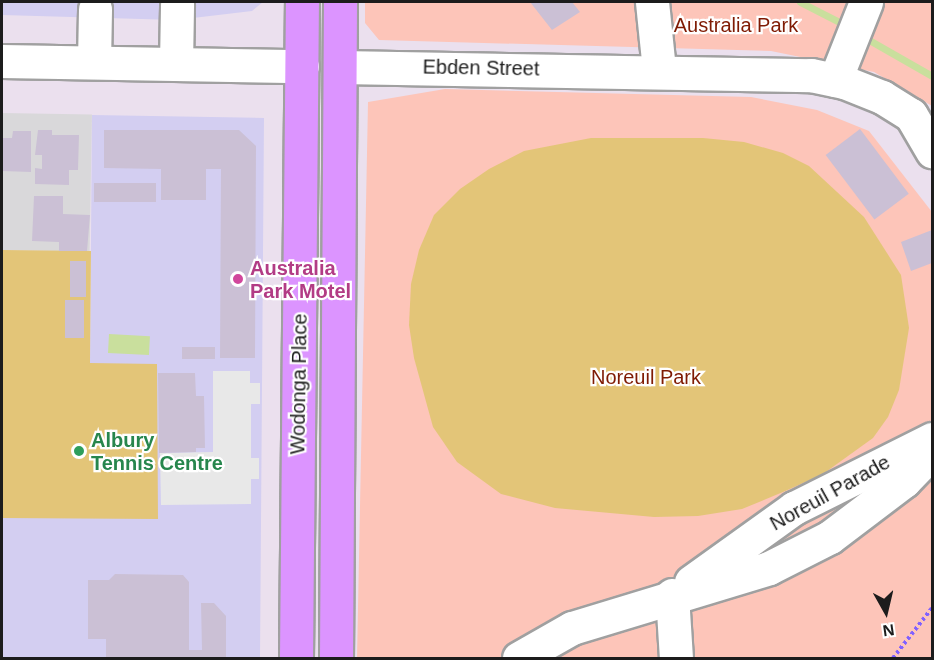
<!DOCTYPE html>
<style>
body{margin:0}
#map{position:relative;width:934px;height:660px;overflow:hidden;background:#ebe0ee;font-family:Helvetica,sans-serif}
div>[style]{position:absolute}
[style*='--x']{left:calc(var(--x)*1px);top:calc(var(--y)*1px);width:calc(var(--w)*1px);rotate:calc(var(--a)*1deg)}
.residential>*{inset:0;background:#d9d8da;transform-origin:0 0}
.commercial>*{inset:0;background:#d3cef1}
.park>*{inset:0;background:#fdc5b9}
.pitch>*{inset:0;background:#e3c578}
.parking>*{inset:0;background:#e8e8e8}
.water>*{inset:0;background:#c9df9d;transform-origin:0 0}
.stream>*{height:7px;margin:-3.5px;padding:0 3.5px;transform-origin:3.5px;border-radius:3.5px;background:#c9df9d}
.building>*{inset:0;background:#cbc0d5;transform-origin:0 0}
.path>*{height:4px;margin-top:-2px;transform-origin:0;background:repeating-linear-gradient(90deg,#8160ff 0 3px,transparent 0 6px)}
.roads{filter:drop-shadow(2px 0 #a0a0a0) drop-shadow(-2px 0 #a0a0a0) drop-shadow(0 2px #a0a0a0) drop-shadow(0 -2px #a0a0a0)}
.minor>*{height:33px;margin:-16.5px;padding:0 16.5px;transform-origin:16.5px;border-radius:16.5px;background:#fff}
.major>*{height:33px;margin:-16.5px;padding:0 16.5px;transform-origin:16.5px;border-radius:16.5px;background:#dc94ff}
.dots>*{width:16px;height:16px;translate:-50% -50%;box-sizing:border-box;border:3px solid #fff;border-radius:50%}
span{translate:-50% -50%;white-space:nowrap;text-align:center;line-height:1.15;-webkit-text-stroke:4.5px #fff;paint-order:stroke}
.park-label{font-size:20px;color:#7f1b04}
.street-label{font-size:20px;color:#1c1c1c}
.hotel-label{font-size:20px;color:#b23c85;font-weight:700}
.left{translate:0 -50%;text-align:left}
.leisure-label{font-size:20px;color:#27864d;font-weight:700}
.frame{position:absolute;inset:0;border:3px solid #1c1c1c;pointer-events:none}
.north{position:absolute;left:856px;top:582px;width:60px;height:60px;-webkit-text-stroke:4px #fff;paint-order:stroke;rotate:172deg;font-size:16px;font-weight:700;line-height:24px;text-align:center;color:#1c1c1c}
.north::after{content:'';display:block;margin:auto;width:21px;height:27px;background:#1c1c1c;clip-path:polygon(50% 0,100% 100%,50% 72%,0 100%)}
</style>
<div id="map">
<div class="residential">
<div style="left:2px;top:113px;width:90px;height:137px;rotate:1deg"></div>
</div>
<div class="commercial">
<div style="clip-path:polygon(2px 2px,263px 2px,252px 11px,176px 20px,2px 15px)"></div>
<div style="clip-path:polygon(92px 115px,264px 118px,260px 658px,2px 658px,2px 518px,157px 518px,90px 363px)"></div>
</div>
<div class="park">
<div style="clip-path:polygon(365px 2px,932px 2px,932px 106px,874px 72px,771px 51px,379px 40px,365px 23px)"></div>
<div style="clip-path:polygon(445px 89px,751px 97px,817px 110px,869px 131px,932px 212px,932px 658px,357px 658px,368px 102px)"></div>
</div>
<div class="pitch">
<div style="clip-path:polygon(591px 138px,703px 138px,744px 142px,783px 153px,809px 166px,864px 217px,901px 275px,909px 328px,899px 390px,888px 417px,873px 438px,823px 474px,783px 492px,742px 509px,698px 516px,654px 517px,555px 508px,501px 494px,457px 462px,433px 427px,414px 358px,409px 325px,411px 284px,419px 250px,434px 215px,460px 189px,489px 169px,524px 151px)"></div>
<div style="clip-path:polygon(2px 250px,91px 251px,90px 363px,157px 364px,158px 519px,2px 518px)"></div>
</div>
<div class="parking">
<div style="clip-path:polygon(213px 371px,250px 371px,250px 383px,260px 383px,260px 404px,251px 404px,251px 458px,259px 458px,259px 479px,251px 479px,251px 504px,161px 505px,160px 453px,213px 452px)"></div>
</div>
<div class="water">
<div style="left:109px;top:334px;width:41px;height:19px;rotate:3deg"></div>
</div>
<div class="stream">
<div style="--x:800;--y:2;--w:51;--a:27.1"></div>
<div style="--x:862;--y:36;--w:81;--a:29.7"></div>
</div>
<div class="building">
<div style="clip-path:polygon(530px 2px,572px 2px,580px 12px,552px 30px)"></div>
<div style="left:860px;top:129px;width:81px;height:43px;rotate:53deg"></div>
<div style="clip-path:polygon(38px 130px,52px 130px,52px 135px,79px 135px,78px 170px,69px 170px,69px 185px,35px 184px,35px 168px,42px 169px,42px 155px,35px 155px)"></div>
<div style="clip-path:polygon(104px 130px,239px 130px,256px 146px,255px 358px,220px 358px,221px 169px,206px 169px,206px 200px,161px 200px,161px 169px,104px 168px)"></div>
<div style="clip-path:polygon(13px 131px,31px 131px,31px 172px,2px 171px,2px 138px,12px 138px)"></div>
<div style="left:94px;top:183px;width:62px;height:19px"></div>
<div style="clip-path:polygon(34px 196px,63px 196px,63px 214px,90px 215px,87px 251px,59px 251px,59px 242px,32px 241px)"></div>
<div style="clip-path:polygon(932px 230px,932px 263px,911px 271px,901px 242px)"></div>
<div style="left:70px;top:261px;width:16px;height:36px"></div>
<div style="left:65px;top:300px;width:19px;height:38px"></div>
<div style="left:182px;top:347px;width:33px;height:12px"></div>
<div style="clip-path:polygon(158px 373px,195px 373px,196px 396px,204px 396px,205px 448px,196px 448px,196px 452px,159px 453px)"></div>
<div style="clip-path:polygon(115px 574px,183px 575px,189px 582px,189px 650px,202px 650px,201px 603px,214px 603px,226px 616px,226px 658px,106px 658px,106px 639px,88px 639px,88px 580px,109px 580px)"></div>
</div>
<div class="path">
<div style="--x:893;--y:658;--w:63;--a:-52"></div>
</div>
<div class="roads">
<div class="minor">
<div style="--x:652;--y:2;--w:68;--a:84.1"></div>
<div style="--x:2;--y:61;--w:300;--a:1"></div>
<div style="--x:94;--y:62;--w:53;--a:-88.9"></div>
<div style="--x:176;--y:64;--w:60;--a:-89"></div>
<div style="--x:340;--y:67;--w:471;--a:1"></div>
<div style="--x:811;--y:75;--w:34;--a:12"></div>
<div style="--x:844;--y:82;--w:41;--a:21.5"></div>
<div style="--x:882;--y:97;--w:34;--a:32"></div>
<div style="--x:911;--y:115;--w:42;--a:59.7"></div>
<div style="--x:835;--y:80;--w:84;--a:-68.3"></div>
<div style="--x:691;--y:582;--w:127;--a:-35.7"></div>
<div style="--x:794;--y:508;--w:154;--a:-26.6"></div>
<div style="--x:672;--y:595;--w:63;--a:86.4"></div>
<div style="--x:519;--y:658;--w:61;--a:-29.5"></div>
<div style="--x:572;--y:628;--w:206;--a:-16.9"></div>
<div style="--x:769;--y:568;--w:68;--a:-26.9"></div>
<div style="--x:830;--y:537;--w:93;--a:-37.1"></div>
<div style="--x:904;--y:481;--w:40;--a:-46"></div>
</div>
<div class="major">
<div style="--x:296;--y:658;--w:656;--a:-89.48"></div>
<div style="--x:336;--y:658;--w:656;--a:-89.65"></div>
</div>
</div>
<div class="dots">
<div style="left:238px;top:279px;background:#d1479c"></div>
<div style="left:79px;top:451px;background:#2e9e5b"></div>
</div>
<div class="park-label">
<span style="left:736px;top:25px">Australia Park</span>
<span style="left:646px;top:377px">Noreuil Park</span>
</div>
<div class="street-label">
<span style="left:481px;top:68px;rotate:1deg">Ebden Street</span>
<span style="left:299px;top:384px;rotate:-89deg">Wodonga Place</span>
<span style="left:830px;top:493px;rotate:-29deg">Noreuil Parade</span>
</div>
<div class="hotel-label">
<span class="left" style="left:250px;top:280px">Australia<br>Park Motel</span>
</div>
<div class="leisure-label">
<span class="left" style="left:91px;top:452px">Albury<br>Tennis Centre</span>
</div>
<div class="frame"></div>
<div class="north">N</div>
</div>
